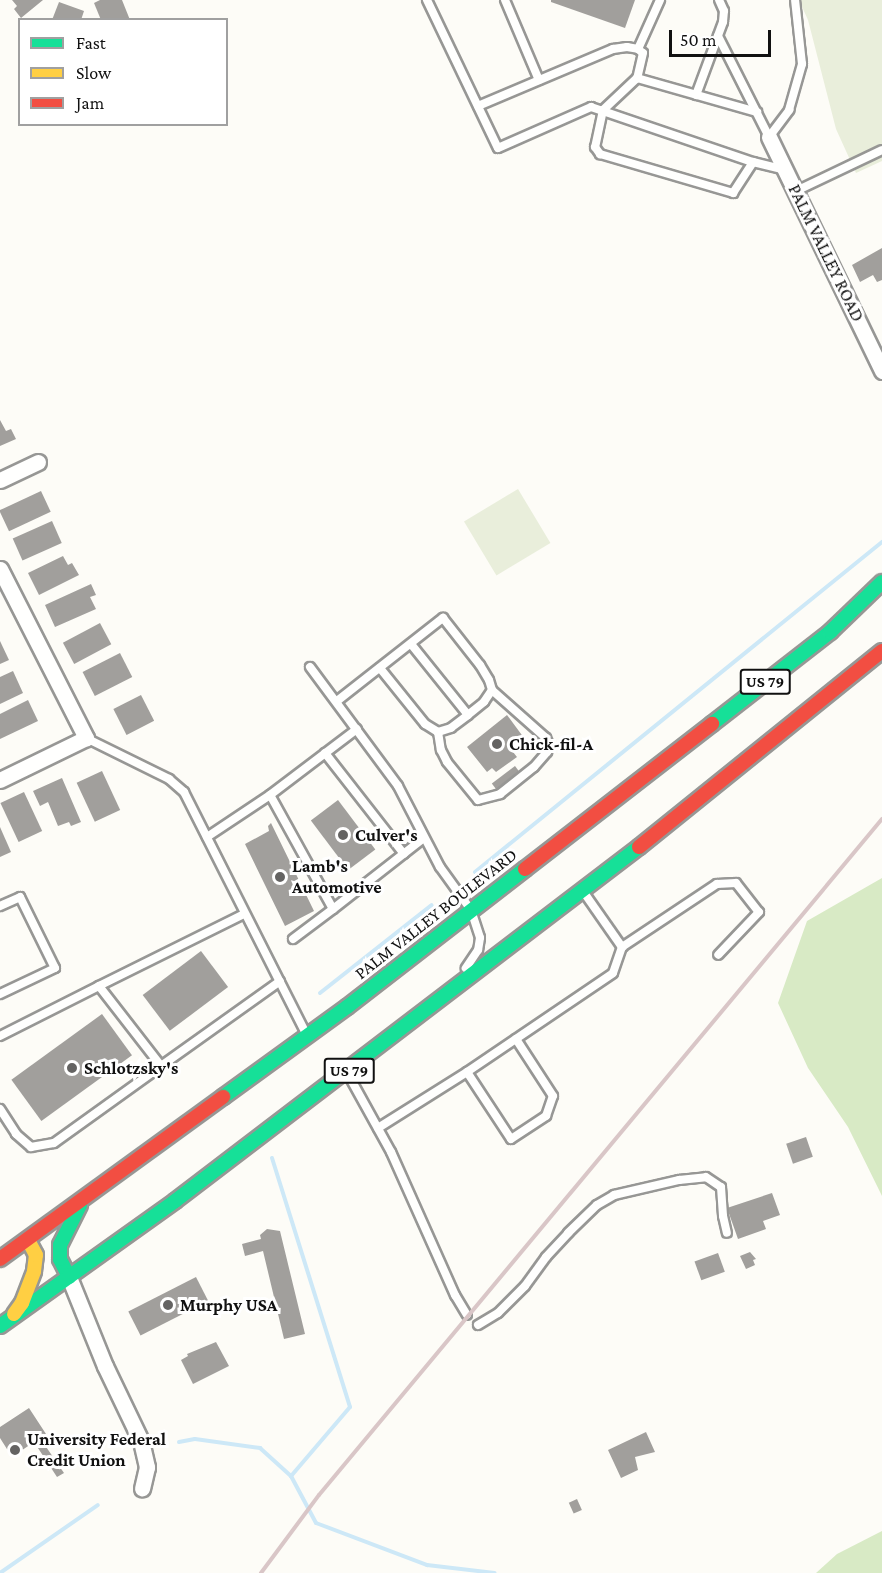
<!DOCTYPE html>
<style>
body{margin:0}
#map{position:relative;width:882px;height:1573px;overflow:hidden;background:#fdfcf7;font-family:"Crimson Pro",serif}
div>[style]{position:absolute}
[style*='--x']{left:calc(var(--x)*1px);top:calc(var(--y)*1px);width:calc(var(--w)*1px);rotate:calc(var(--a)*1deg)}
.forest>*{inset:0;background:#d8eac5}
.cemetery>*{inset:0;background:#e9eedb;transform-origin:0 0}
.stream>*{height:4px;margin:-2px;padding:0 2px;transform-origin:2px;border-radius:2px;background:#cde8f7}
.building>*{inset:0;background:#a19f9c;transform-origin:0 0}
.roads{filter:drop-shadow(2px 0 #979795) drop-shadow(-2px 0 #979795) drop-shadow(0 2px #979795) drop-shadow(0 -2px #979795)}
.lane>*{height:8px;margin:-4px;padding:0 4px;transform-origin:4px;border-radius:4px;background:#fffffe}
.street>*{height:15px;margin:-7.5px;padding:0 7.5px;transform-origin:7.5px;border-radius:7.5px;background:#fffffe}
.fast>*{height:14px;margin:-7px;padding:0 7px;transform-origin:7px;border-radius:7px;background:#16e098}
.slow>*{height:14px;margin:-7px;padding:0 7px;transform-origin:7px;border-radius:7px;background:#ffcf43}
.jam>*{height:14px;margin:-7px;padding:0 7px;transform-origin:7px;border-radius:7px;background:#f24e42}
.rail>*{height:4px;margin:-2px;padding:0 2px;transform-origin:2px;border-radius:2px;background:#d9c6c7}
.dots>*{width:16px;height:16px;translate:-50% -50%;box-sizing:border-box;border:3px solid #fff;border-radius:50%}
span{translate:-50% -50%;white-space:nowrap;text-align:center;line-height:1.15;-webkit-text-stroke:6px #fff;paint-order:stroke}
.shield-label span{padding:2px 4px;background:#fff;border:2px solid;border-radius:4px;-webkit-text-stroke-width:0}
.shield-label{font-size:16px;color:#111;font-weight:700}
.street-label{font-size:18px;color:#111}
.poi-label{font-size:18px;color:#111;font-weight:700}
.left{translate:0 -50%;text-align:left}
.legend{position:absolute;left:18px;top:18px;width:210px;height:108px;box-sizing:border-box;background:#fff;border:2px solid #a0a0a0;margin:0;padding:8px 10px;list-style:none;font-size:18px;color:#111}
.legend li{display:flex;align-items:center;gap:12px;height:30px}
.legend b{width:30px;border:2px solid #a0a0a0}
.scale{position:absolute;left:669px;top:30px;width:102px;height:27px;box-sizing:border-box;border:3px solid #111;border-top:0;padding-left:8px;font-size:18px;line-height:21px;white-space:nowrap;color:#111;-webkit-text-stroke:4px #fff;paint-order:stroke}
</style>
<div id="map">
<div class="forest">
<div style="clip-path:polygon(882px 878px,882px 1196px,848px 1127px,808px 1068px,778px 1003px,807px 921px)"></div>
<div style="clip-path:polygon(882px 1531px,882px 1573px,816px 1573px,837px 1554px)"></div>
</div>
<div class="cemetery">
<div style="clip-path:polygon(799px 0,882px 0,882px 161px,856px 173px,836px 129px,808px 20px)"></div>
<div style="left:518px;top:489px;width:63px;height:63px;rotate:59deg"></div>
</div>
<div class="stream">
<div style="--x:475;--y:872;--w:524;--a:-39.04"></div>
<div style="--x:320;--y:993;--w:142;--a:-38.2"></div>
<div style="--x:272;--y:1158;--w:261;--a:72.6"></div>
<div style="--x:350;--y:1407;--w:91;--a:130.5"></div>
<div style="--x:179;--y:1442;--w:16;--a:-11"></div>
<div style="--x:195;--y:1439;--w:66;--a:7.9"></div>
<div style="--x:260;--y:1448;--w:42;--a:42.1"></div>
<div style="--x:291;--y:1476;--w:53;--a:62"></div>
<div style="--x:316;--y:1523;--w:119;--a:20.7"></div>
<div style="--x:427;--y:1565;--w:68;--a:6.7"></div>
<div style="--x:0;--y:1573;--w:119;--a:-34.8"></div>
</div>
<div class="building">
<div style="clip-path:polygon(12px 0,43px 0,21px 18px,14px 9px,17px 6px)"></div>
<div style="clip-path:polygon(100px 0,122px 0,130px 20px,101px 20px,94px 3px)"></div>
<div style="clip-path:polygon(551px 0,635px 0,625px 28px,551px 2px)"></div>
<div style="clip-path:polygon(59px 2px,84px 11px,81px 20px,52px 20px)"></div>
<div style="clip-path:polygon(882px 248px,882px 280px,877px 282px,873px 275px,860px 282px,852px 265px)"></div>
<div style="clip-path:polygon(0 420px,6px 431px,11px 429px,16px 439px,0 446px)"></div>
<div style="left:41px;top:491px;width:23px;height:46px;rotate:65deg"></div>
<div style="left:52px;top:521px;width:24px;height:43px;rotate:66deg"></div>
<div style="clip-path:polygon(63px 556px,68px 565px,72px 563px,79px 575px,39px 595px,28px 573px)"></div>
<div style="clip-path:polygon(91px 584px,96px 595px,90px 597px,96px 609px,55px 627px,45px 605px)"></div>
<div style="left:100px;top:623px;width:24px;height:42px;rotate:62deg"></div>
<div style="clip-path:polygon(0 641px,9px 660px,0 664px)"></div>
<div style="left:120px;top:653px;width:27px;height:42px;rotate:63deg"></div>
<div style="clip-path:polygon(13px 671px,23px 693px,0 704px,0 677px)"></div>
<div style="left:141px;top:695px;width:29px;height:31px;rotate:63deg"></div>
<div style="clip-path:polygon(28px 700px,38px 721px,0 739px,0 714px)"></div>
<div style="clip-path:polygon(507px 715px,527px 742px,513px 752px,517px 757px,496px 772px,492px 768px,487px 772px,467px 747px)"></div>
<div style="left:515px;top:766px;width:15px;height:29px;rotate:53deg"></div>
<div style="left:102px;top:771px;width:43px;height:28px;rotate:65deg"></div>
<div style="clip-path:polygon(62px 778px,81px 822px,71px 826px,69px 822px,58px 826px,48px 802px,40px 806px,33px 791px)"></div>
<div style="left:24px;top:792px;width:43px;height:26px;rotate:65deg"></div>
<div style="left:338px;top:800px;width:62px;height:34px;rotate:53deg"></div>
<div style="clip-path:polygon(271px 823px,314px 911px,285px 926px,245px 844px,269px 831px,268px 826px)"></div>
<div style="clip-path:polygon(0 827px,11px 852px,0 857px)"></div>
<div style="left:201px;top:951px;width:45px;height:73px;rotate:53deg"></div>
<div style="left:102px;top:1014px;width:51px;height:112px;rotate:54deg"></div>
<div style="left:806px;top:1137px;width:21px;height:21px;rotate:71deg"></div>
<div style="clip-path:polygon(772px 1193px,780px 1215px,763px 1221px,766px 1229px,738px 1239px,727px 1208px)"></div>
<div style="clip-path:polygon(267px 1229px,280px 1231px,305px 1334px,284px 1339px,263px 1251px,245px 1256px,242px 1244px,261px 1239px,260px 1235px)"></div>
<div style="clip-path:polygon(750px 1252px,756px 1259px,753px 1260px,755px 1265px,746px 1269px,740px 1256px)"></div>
<div style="left:718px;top:1253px;width:20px;height:25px;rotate:70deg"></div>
<div style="left:196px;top:1277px;width:27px;height:76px;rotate:63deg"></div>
<div style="clip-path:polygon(216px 1342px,229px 1366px,193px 1384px,181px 1360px,188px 1356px,187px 1354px)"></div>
<div style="clip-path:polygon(29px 1408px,46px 1434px,40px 1438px,64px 1473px,57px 1477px,34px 1442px,12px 1457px,0 1438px,0 1427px)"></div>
<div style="clip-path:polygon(646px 1432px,655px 1452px,635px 1457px,638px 1470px,621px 1478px,608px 1450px)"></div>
<div style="left:577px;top:1499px;width:12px;height:9px;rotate:66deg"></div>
</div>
<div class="roads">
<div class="lane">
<div style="--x:427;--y:0;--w:164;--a:64.4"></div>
<div style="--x:498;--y:148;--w:102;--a:-23.8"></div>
<div style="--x:591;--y:107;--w:171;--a:18.8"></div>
<div style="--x:753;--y:162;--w:32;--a:14"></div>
<div style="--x:505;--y:0;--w:87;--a:67"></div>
<div style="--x:718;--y:36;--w:113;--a:63.2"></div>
<div style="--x:769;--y:137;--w:34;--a:-53"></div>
<div style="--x:789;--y:110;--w:48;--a:-74.2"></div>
<div style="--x:802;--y:64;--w:64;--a:-96.2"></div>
<div style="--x:638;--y:49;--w:54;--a:-65.8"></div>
<div style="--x:637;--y:78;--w:47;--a:136.7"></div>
<div style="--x:603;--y:110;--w:38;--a:102"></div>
<div style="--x:595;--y:147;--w:9;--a:54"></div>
<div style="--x:600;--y:154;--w:139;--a:16.3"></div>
<div style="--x:733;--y:193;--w:37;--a:-57"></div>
<div style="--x:696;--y:95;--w:78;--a:-69.7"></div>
<div style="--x:723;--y:22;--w:11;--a:-85"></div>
<div style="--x:724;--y:11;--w:12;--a:-114"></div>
<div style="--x:478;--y:106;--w:147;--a:-22.9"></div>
<div style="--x:613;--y:49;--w:14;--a:-8"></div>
<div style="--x:627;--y:47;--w:11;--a:10"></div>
<div style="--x:638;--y:49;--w:6;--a:39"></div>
<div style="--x:643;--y:53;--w:26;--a:103"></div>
<div style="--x:637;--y:78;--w:125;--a:15.8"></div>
<div style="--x:796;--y:191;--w:95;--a:-25.5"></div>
<div style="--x:411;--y:644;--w:91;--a:51.2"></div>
<div style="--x:310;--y:667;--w:148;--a:53.5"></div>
<div style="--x:398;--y:786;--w:91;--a:62.6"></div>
<div style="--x:440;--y:867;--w:53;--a:54.2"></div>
<div style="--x:471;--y:910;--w:29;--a:72"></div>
<div style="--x:480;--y:938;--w:12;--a:99"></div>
<div style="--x:478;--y:950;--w:22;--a:124"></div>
<div style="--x:337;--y:701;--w:135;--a:-38.1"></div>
<div style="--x:443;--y:618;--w:60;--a:51.8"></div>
<div style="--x:480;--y:665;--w:17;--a:59"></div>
<div style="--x:489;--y:680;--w:10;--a:73"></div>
<div style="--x:492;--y:690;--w:14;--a:124"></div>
<div style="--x:484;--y:702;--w:21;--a:141"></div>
<div style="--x:468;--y:715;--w:21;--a:143"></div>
<div style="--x:451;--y:728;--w:14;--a:163"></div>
<div style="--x:438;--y:732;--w:15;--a:-148"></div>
<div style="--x:425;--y:724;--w:72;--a:-128.8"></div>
<div style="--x:438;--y:732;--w:18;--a:81"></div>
<div style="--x:441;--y:750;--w:13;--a:63"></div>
<div style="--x:447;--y:762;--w:49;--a:50.8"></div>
<div style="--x:478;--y:800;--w:23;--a:-15"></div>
<div style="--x:500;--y:794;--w:43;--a:-38.5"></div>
<div style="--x:534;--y:767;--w:20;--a:-49"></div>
<div style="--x:547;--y:752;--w:7;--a:-74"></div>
<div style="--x:549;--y:745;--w:8;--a:-113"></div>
<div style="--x:546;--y:738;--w:72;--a:-138.4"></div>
<div style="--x:86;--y:738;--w:93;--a:26.3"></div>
<div style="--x:169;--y:779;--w:20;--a:41"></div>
<div style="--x:184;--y:792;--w:270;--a:63.2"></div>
<div style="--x:325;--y:753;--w:128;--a:52"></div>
<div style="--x:207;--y:837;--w:76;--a:-33.7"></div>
<div style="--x:585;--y:894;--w:65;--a:55.1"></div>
<div style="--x:0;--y:906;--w:22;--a:-24"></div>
<div style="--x:20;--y:897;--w:79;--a:63.8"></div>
<div style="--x:55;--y:968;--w:61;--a:154.7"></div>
<div style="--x:333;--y:909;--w:115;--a:-38"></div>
<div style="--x:244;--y:914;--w:162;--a:153.6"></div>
<div style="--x:99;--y:986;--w:101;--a:52.2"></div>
<div style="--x:161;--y:1066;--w:146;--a:-35.5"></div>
<div style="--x:293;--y:939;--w:50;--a:-36.9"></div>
<div style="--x:333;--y:909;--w:130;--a:-118.9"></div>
<div style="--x:270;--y:795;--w:109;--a:-37.2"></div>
<div style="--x:0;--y:1036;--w:111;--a:-26.8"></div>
<div style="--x:467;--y:1072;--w:176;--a:-34.1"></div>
<div style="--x:613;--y:973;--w:28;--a:-71"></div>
<div style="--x:622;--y:947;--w:114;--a:-33.6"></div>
<div style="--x:717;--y:884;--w:19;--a:-3"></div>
<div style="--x:736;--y:883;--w:37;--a:52"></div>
<div style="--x:759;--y:912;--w:59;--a:133.6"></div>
<div style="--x:349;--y:1076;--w:87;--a:61.1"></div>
<div style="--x:391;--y:1152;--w:157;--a:65.9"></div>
<div style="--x:455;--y:1295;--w:23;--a:59"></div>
<div style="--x:0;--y:1109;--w:30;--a:57"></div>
<div style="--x:16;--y:1134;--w:20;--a:41"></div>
<div style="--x:31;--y:1147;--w:23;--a:-10"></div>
<div style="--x:54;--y:1143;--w:132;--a:-35.7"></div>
<div style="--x:378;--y:1128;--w:105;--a:-32.2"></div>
<div style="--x:467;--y:1072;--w:80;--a:56.7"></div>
<div style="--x:511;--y:1139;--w:42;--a:-33.3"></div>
<div style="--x:546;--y:1116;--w:21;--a:-71"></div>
<div style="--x:553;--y:1096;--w:68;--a:-123"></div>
<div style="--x:478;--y:1325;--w:23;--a:-31"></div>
<div style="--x:498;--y:1313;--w:38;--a:-45"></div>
<div style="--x:525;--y:1286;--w:36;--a:-54"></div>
<div style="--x:546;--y:1257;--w:33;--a:-47"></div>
<div style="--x:568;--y:1233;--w:40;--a:-44"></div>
<div style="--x:597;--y:1205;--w:20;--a:-30"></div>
<div style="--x:614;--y:1195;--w:67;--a:-13"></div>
<div style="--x:679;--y:1180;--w:27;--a:-6"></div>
<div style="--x:706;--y:1177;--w:18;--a:34"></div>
<div style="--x:721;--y:1187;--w:29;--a:86"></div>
<div style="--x:723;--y:1216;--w:17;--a:77"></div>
</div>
<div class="street">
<div style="--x:769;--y:137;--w:260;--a:64.2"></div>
<div style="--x:0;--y:480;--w:42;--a:-25.3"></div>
<div style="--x:0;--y:569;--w:190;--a:63"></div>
<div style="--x:86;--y:738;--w:96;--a:154"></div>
<div style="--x:69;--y:1277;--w:96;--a:68"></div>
<div style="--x:105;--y:1366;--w:83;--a:64.4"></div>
<div style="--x:141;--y:1441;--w:27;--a:77"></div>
<div style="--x:147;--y:1467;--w:22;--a:103"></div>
</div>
<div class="fast">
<div style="--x:712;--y:724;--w:150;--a:-37.9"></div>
<div style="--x:830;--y:632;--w:72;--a:-43.9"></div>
<div style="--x:223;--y:1097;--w:153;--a:-36"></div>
<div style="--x:347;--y:1007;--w:225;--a:-37.8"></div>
<div style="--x:69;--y:1277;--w:20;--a:-117"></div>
<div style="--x:60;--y:1259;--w:14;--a:-90"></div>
<div style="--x:60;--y:1245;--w:45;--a:-63.4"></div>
<div style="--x:0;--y:1326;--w:215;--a:-35.5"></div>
<div style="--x:175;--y:1201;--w:584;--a:-37.34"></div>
</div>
<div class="slow">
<div style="--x:14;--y:1314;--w:14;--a:-54"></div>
<div style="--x:22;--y:1303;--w:34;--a:-69"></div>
<div style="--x:34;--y:1271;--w:16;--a:-83"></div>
<div style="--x:36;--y:1255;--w:17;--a:-118"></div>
</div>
<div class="jam">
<div style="--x:639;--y:847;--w:312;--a:-38.9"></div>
<div style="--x:525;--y:869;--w:237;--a:-37.8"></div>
<div style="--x:0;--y:1259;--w:276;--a:-36"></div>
</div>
</div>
<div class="rail">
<div style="--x:261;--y:1573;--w:97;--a:-53.4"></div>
<div style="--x:319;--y:1495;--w:880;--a:-50.21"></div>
</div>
<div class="dots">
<div style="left:497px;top:744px;background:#646362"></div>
<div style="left:343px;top:835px;background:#646362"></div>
<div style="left:280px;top:877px;background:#646362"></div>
<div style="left:72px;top:1068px;background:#646362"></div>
<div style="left:168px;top:1305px;background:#646362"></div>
<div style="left:15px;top:1450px;background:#646362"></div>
</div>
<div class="shield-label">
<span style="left:765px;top:682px">US 79</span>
<span style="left:349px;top:1071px">US 79</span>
</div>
<div class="street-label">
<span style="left:826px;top:253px;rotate:64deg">PALM VALLEY ROAD</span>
<span style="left:436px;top:914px;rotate:-38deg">PALM VALLEY BOULEVARD</span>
</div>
<div class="poi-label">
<span class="left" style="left:509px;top:744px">Chick-fil-A</span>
<span class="left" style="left:355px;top:835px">Culver's</span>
<span class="left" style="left:292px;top:877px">Lamb's<br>Automotive</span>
<span class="left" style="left:84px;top:1068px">Schlotzsky's</span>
<span class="left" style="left:180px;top:1305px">Murphy USA</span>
<span class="left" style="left:27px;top:1450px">University Federal<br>Credit Union</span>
</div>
<ul class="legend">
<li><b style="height:8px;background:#16e098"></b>Fast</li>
<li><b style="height:8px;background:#ffcf43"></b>Slow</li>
<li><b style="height:8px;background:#f24e42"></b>Jam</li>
</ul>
<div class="scale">50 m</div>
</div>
